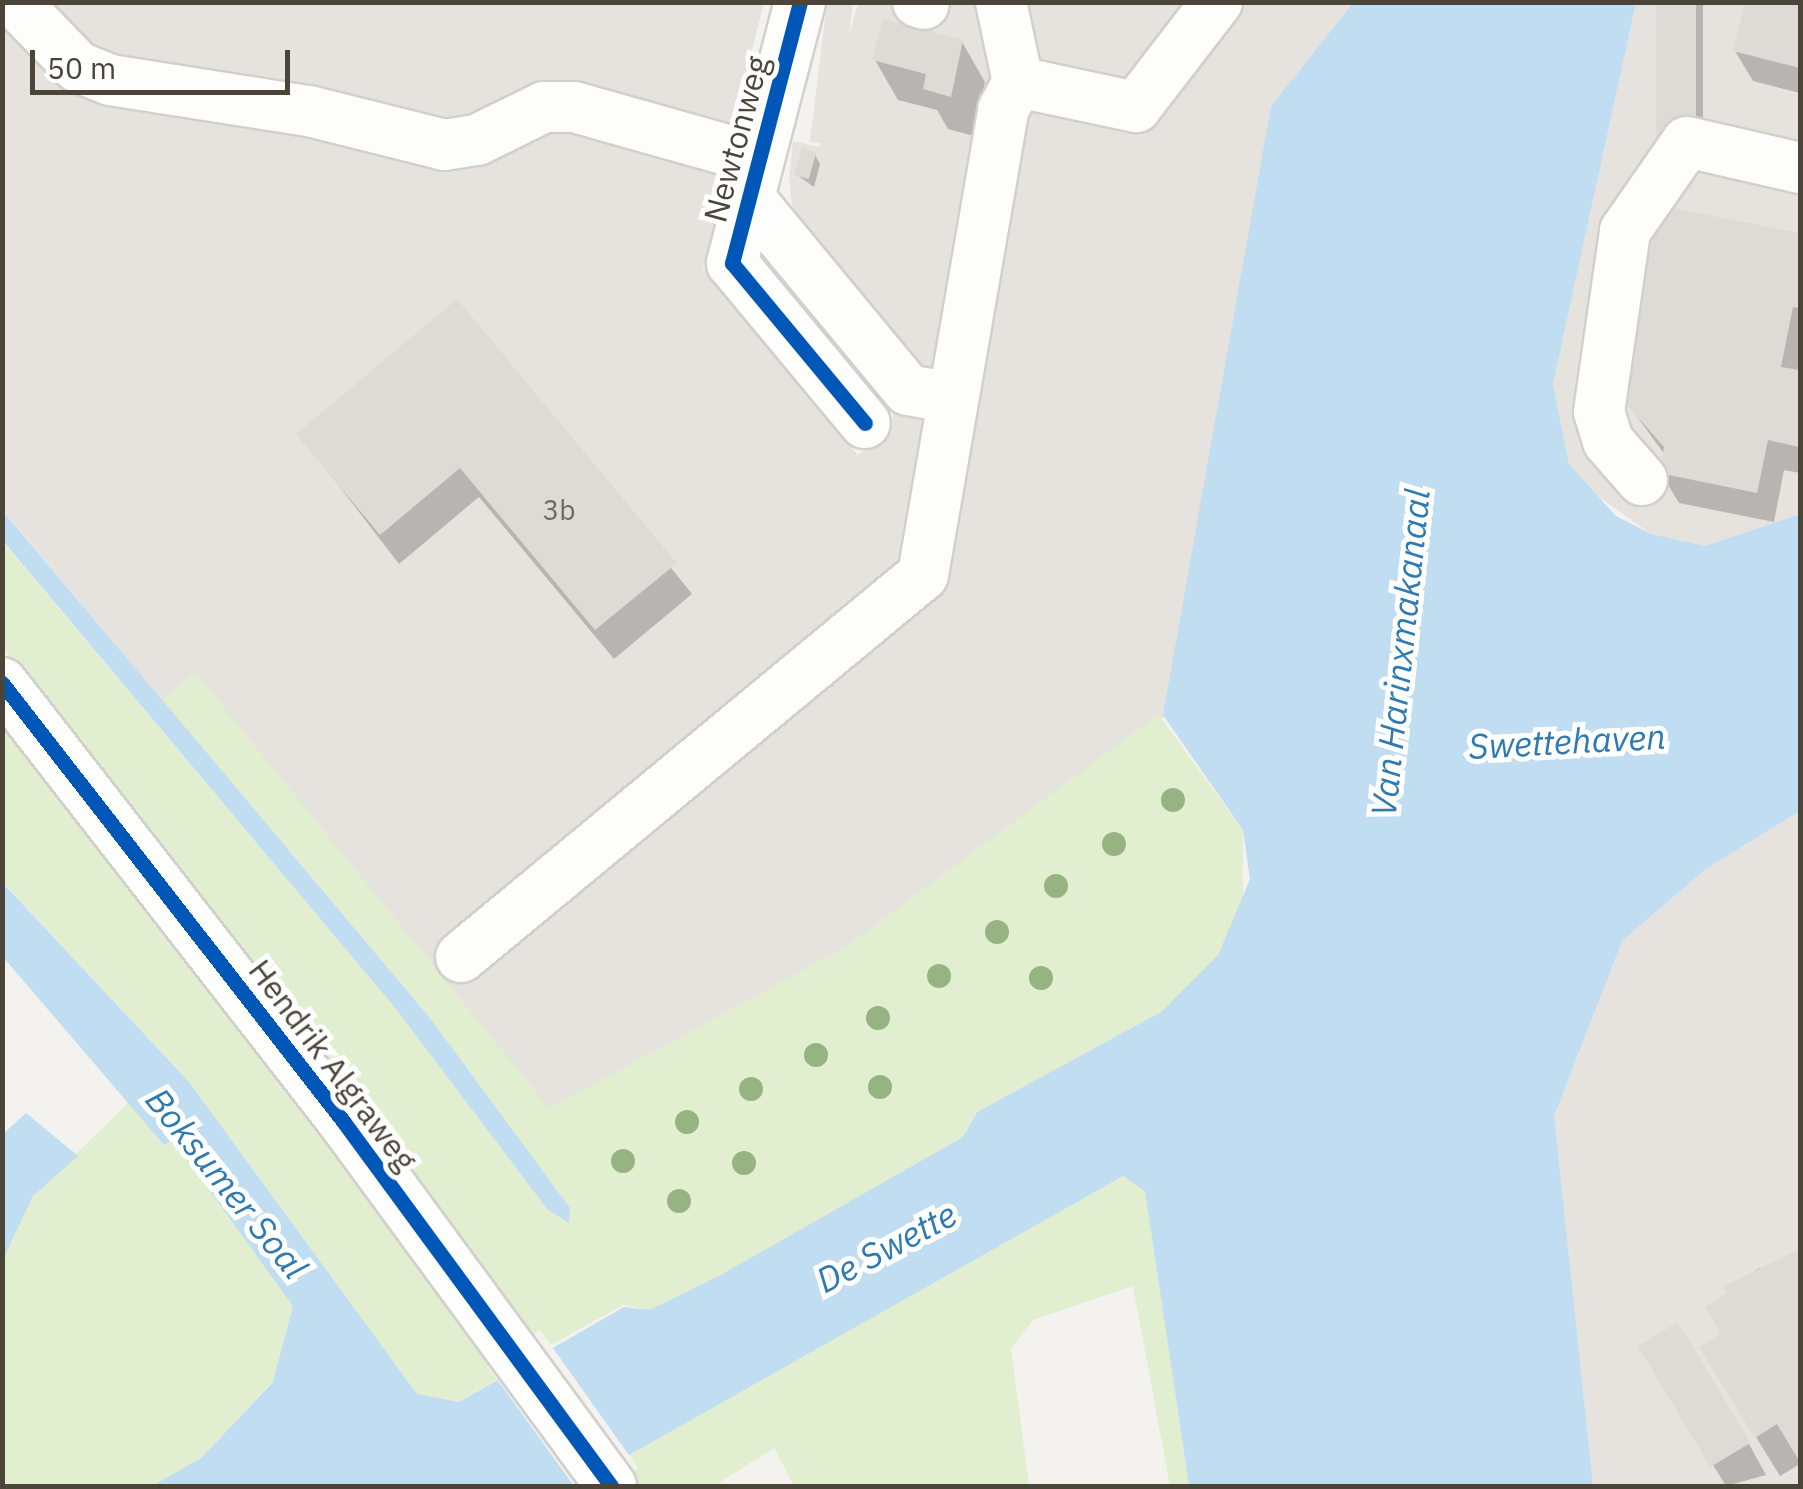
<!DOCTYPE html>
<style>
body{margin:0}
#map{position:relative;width:1803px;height:1489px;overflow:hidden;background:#f4f2ee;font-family:"IBM Plex Sans",sans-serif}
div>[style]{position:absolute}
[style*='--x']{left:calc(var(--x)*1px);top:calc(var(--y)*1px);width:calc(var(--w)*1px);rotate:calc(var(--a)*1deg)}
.industrial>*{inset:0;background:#e6e2de}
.green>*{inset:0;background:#e1eecf}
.parking>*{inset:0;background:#e6e3df;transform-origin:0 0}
.water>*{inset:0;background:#c0ddf1}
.pier>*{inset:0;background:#f4f2ee}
.shadow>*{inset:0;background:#0003;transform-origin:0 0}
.building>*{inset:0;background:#dedbd6;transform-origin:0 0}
.roads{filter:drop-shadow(2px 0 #d2d0cb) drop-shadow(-2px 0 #d2d0cb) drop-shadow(0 2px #d2d0cb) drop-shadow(0 -2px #d2d0cb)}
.minor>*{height:50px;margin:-25px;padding:0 25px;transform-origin:25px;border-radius:25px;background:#fdfdfc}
.cycleway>*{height:15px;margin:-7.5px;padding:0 7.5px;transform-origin:7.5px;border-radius:7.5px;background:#0057b8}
.trees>*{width:24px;height:24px;margin:-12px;border-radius:50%;background:#96b382}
span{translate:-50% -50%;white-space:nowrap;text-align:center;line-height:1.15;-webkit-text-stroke:10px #fff;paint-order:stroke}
.number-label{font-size:28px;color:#706a61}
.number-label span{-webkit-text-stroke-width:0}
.street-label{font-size:32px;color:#4b4439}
.water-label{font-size:35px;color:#2e7ab2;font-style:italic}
.frame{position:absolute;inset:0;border:5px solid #4b4439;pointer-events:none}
.scale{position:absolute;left:30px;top:50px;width:260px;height:45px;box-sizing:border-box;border:5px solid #4b4439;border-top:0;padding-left:12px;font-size:30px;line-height:35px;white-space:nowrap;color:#4b4439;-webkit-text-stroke:8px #fff;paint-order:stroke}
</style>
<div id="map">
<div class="industrial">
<div style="clip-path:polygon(2px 3px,764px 3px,746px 74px,764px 80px,731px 205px,720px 203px,703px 268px,858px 455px,892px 427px,895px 396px,793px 213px,789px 179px,793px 141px,819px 147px,858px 3px,1353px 3px,1271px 106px,1166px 716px,846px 947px,544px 1112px,277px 838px,3px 510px)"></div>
<div style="clip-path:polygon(1636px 3px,1800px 3px,1800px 514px,1705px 546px,1651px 534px,1588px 489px,1569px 464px,1553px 384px)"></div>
<div style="clip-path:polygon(1800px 811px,1800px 1486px,1593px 1486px,1553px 1116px,1575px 1044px,1622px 941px,1706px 869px)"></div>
</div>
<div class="green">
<div style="clip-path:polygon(2px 541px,396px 1009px,547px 1209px,569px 1223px,570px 1208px,430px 1018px,163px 700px,195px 672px,549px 1108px,846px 947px,1158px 714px,1243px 830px,1243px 908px,1219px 955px,1161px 1012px,977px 1112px,963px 1137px,719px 1277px,649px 1310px,623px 1305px,551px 1345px,540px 1330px,529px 1337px,3px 648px)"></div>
<div style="clip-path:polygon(3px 712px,499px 1359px,488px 1367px,497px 1379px,459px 1402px,417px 1394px,189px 1082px,3px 882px)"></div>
<div style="clip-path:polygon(130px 1101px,164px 1145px,172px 1139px,294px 1305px,289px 1343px,273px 1381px,201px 1458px,152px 1486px,3px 1486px,2px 1259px,33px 1196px)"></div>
<div style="clip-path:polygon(1123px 1176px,1145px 1190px,1189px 1486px,1170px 1486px,1133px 1286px,1033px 1320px,1011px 1349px,1029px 1486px,794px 1486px,774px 1448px,714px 1486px,636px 1486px,629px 1475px,638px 1468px,629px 1453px)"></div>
</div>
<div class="parking">
<div style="left:827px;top:2px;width:26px;height:141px;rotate:7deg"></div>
</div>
<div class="water">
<div style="clip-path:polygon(1353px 3px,1636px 3px,1553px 384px,1569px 464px,1616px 516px,1651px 534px,1705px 546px,1800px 514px,1800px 811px,1706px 869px,1622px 941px,1554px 1116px,1593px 1486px,1189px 1486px,1145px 1191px,1123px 1176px,574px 1486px,152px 1486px,201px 1458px,273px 1382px,293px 1306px,173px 1140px,164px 1145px,3px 957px,2px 882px,189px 1082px,417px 1394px,459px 1402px,624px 1307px,649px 1310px,719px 1276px,963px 1137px,977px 1112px,1161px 1012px,1218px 955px,1250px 879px,1243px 830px,1163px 715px,1271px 106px)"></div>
<div style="clip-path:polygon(2px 510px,430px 1018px,570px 1208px,569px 1223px,547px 1209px,396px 1009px,3px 541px)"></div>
<div style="clip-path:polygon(26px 1113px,78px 1156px,33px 1196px,3px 1259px,3px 1134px)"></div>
</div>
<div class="pier">
<div style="clip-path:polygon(550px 1344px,631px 1458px,584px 1486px,574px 1486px,494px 1375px)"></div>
</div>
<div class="shadow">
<div style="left:1659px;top:2px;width:44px;height:164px"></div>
<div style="clip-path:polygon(1748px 2px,1800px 2px,1800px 93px,1753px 81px,1735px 51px)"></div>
<div style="clip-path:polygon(962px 42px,985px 82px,974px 136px,948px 129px,937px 110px,898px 100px,875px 60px)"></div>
<div style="clip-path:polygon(815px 155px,820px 164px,814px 187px,797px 175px)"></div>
<div style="clip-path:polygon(1659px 208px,1800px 235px,1800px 473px,1784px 470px,1774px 522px,1679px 503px,1661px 473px,1665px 455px,1622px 396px)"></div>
<div style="clip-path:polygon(457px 302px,692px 594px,614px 659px,479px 497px,399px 564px,299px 434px)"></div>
<div style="clip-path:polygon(1800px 1252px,1800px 1464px,1780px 1476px,1726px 1388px,1724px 1335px,1708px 1308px,1759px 1268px,1763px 1275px)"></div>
<div style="clip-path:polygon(1659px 1377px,1749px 1444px,1766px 1475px,1726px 1486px)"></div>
</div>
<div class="building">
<div style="left:1656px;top:2px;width:40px;height:165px"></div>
<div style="clip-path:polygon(1745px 2px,1800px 2px,1800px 68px,1733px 51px)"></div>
<div style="clip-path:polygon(883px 19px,963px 40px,951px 97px,923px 89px,926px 74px,872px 60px)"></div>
<div style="left:802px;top:148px;width:15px;height:28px;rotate:16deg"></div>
<div style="clip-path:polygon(1657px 205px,1800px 233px,1800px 308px,1793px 307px,1781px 367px,1800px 370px,1800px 447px,1768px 440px,1757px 493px,1659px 473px,1664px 447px,1620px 397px)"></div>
<div style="clip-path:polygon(457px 299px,677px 563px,595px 630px,460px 468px,380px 535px,296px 434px)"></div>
<div style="clip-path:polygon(1800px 1249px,1800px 1462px,1777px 1424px,1755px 1438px,1699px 1347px,1721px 1334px,1705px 1307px,1727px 1293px,1723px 1287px)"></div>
<div style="left:1678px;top:1322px;width:141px;height:47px;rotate:59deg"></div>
</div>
<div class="roads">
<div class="minor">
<div style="--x:15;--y:2;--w:91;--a:45.9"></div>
<div style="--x:78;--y:67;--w:35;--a:22"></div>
<div style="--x:110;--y:80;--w:201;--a:8.9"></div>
<div style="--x:309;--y:111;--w:139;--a:14.1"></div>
<div style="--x:444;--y:145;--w:33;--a:-9"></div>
<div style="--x:477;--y:140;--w:75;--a:-26.2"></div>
<div style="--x:544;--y:107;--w:30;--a:0"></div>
<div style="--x:574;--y:107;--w:192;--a:15.7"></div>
<div style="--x:800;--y:2;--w:270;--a:104.6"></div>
<div style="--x:732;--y:263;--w:208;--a:50.3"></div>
<div style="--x:918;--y:2;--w:6;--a:18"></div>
<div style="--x:1018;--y:82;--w:121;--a:12"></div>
<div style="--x:1136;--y:107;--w:133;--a:-52.4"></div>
<div style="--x:749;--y:198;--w:249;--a:50.4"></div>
<div style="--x:908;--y:390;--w:46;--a:10.1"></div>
<div style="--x:1642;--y:480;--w:52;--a:-131.1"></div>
<div style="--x:1608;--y:441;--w:30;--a:-107"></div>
<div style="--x:1599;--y:412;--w:183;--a:-81.8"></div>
<div style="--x:1625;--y:231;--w:108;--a:-55.1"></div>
<div style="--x:1687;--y:142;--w:116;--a:13"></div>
<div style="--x:2;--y:683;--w:555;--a:52.1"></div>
<div style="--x:343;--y:1121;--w:453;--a:53.7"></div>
<div style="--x:461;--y:957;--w:599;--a:-39.59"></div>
<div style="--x:923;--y:575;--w:472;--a:-80.2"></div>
<div style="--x:1003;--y:110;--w:32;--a:-62"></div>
<div style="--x:1018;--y:82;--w:82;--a:-102"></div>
</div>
</div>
<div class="cycleway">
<div style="--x:800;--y:2;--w:270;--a:104.6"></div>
<div style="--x:732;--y:263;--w:208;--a:50.3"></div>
<div style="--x:2;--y:683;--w:555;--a:52.1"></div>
<div style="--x:343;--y:1121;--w:453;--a:53.7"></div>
</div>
<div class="trees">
<div style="left:1173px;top:800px"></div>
<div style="left:1114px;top:844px"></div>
<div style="left:1056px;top:886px"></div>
<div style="left:997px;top:932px"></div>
<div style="left:939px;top:976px"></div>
<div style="left:1041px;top:978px"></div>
<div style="left:878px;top:1018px"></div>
<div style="left:816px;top:1055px"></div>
<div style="left:880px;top:1087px"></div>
<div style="left:751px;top:1089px"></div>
<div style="left:687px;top:1122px"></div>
<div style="left:623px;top:1161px"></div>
<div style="left:744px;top:1163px"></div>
<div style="left:679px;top:1201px"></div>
</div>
<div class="number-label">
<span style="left:559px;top:510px">3b</span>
</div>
<div class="street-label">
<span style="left:736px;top:139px;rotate:-75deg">Newtonweg</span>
<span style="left:333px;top:1065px;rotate:53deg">Hendrik Algraweg</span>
</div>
<div class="water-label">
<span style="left:1400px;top:653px;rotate:-84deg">Van Harinxmakanaal</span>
<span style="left:1567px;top:741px;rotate:-3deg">Swettehaven</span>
<span style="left:227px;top:1183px;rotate:51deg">Boksumer Soal</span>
<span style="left:886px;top:1247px;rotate:-28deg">De Swette</span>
</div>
<div class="frame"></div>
<div class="scale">50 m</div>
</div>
